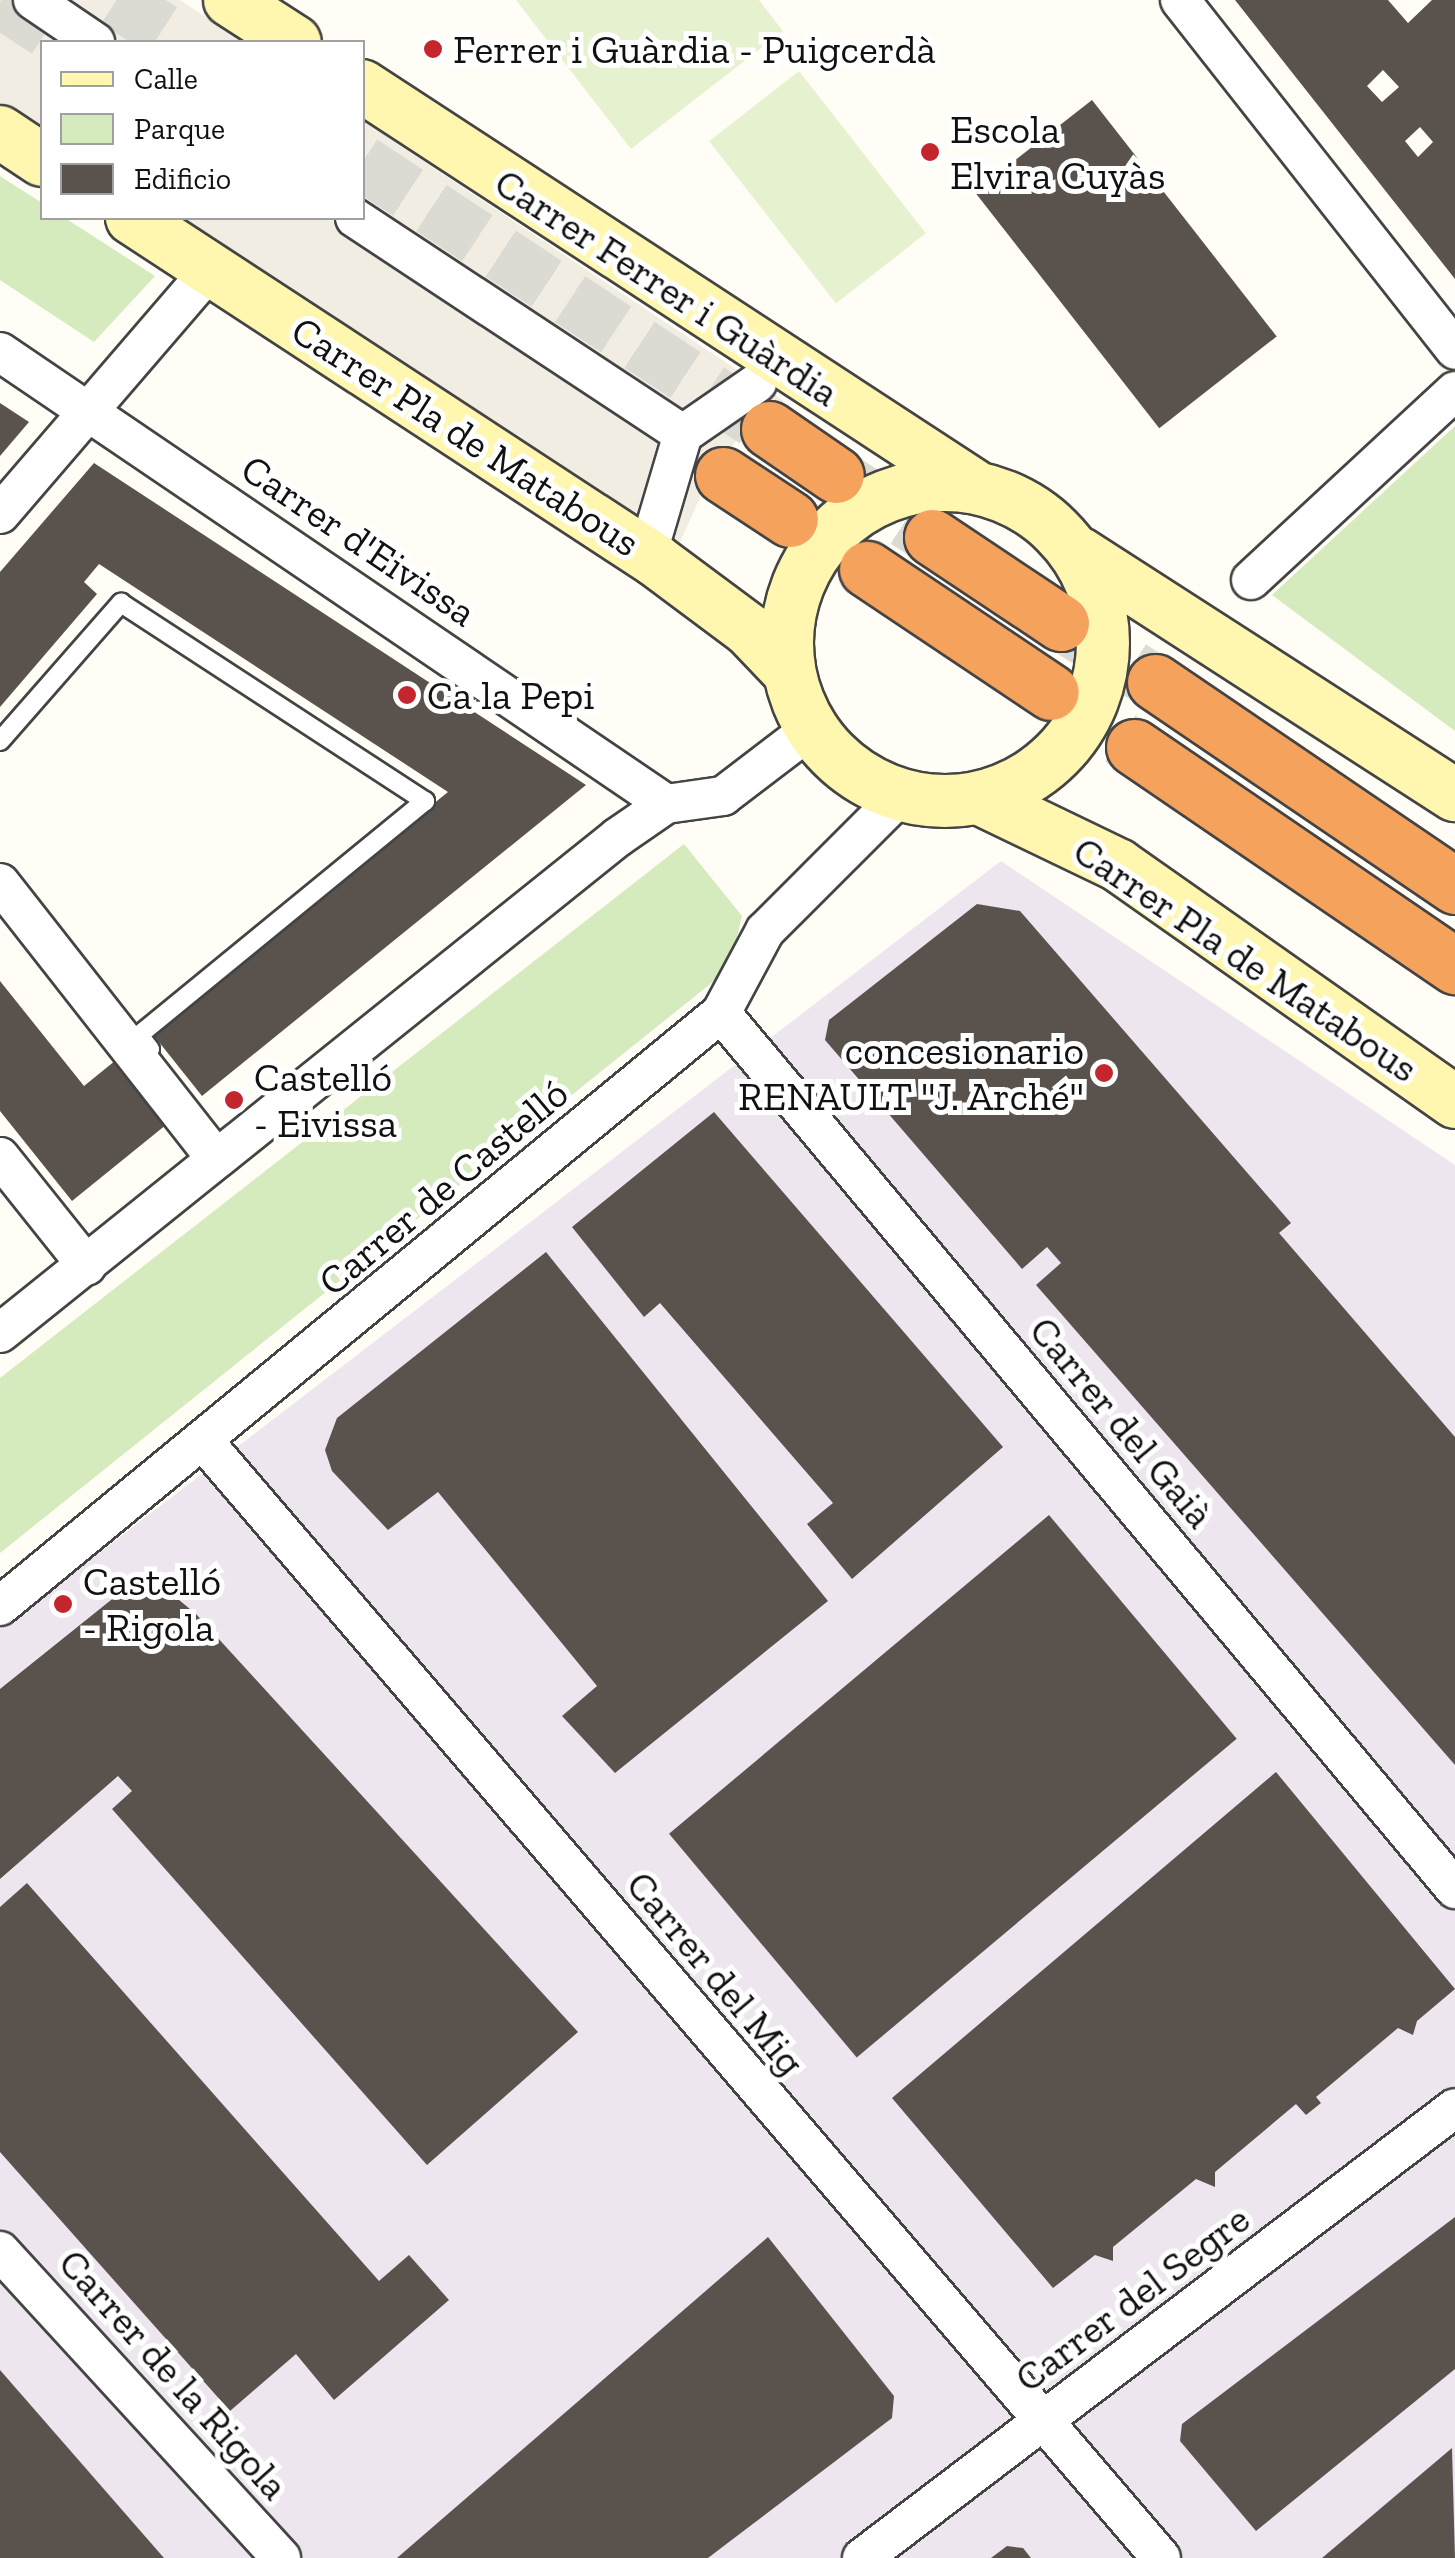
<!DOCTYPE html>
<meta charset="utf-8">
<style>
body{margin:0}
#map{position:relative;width:1455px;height:2558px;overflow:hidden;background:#fffdf5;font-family:"Zilla Slab",serif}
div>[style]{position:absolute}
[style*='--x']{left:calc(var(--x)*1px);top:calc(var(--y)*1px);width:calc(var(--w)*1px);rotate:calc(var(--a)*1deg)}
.industrial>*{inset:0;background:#eee6ef}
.green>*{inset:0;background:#d5ebbd}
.pitch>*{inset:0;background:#e6f2cf;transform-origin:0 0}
.plaza>*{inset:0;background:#f1ede2}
.building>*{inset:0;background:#5a524d;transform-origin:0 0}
.highway-tunnel>*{height:55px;margin-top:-27.5px;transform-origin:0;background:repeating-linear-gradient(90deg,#dbdad3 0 55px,transparent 0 83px)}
.roads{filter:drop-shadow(2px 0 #444) drop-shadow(-2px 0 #444) drop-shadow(0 2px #444) drop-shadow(0 -2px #444)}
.lane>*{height:18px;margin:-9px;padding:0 9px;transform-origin:9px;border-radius:9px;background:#fff}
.street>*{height:38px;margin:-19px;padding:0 19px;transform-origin:19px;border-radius:19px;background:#fff}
.secondary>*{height:52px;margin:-26px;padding:0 26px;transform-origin:26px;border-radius:26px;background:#fff6b0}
.secondary>.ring{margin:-26px;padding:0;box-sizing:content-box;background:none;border:52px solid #fff6b0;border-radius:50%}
.highway>*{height:55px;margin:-27.5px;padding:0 27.5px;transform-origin:27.5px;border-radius:27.5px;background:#f5a25d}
.dots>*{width:28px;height:28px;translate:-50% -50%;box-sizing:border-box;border:5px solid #fff;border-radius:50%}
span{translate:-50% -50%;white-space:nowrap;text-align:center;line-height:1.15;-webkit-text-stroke:10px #fff;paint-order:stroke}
.poi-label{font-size:40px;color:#111}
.left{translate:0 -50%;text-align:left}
.right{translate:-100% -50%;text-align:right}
.street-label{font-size:40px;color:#111}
.legend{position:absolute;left:40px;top:40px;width:325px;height:180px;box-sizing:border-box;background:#fff;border:2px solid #a0a0a0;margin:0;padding:12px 18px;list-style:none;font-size:30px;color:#111}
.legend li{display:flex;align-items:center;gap:20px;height:50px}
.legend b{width:50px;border:2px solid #a0a0a0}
</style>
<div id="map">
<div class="industrial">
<div style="clip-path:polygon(1001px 861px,1455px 1165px,1455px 2558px,0 2558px,0 1629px)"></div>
</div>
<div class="green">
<div style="clip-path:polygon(0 176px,42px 203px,42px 218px,65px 218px,155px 276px,94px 342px,0 280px)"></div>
<div style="clip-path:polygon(1455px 426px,1455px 731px,1272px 595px)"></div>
<div style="clip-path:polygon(684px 844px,742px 916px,729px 969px,0 1553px,0 1378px)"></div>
</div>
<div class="pitch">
<div style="clip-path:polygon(516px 0,759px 0,783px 31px,631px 149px)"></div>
<div style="left:799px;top:71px;width:206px;height:114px;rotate:52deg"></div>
</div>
<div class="plaza">
<div style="clip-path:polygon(0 0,180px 0,244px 42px,42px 42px,42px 133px,0 105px)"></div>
<div style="clip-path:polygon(363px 121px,784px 401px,738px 438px,707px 482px,676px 551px,171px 218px,362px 218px)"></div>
</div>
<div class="building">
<div style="clip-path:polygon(evenodd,1235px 0,1388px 0,1408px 23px,1432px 0,1455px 0,1455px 279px,1235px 0,1383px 70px,1399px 87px,1382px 102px,1367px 86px,1383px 70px,1235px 0,1420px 127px,1433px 142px,1418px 157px,1405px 141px,1420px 127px)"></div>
<div style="left:1092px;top:100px;width:300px;height:149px;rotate:52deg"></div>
<div style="clip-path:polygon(0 403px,29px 422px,0 456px)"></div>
<div style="clip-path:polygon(94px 463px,586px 785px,202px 1096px,151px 1032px,448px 792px,99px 564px,84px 582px,97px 594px,0 707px,0 572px)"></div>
<div style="clip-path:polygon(977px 904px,1020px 911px,1291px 1223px,1279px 1233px,1455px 1437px,1455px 1765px,1036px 1285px,1061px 1263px,1047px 1247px,1022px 1269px,825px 1040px,829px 1020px)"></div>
<div style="clip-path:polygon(0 981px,84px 1086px,121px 1056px,172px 1120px,72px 1201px,0 1111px)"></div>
<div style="clip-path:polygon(714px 1112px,1003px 1447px,852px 1579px,807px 1524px,833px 1503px,660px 1303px,644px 1317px,572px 1227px)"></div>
<div style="clip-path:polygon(546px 1252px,828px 1601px,615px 1773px,562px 1716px,597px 1686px,438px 1492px,388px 1530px,332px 1471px,325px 1450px,337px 1418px)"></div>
<div style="left:1049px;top:1515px;width:292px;height:496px;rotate:50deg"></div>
<div style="clip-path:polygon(161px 1585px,196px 1614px,578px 2032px,427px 2165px,112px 1809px,132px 1791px,118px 1776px,0 1879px,0 1689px,121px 1592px)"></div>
<div style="clip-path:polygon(1276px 1772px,1455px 1989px,1417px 2021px,1413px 2035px,1398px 2028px,1316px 2097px,1321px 2103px,1306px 2115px,1296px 2104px,1215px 2172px,1215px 2187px,1196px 2179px,1113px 2247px,1113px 2261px,1095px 2255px,1053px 2288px,892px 2098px)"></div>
<div style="clip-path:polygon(27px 1883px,379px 2281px,409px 2255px,449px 2300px,334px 2400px,296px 2354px,230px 2411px,0 2152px,0 1907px)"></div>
<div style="clip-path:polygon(1455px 2217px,1455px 2369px,1256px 2531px,1180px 2441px,1182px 2424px)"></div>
<div style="clip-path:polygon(768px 2237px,894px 2396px,892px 2418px,708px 2558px,397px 2558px)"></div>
<div style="clip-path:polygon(0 2370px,164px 2558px,0 2558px)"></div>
<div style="clip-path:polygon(1452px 2448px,1455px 2558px,1322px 2558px)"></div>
<div style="clip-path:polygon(1007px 2546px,1023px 2548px,1031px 2558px,991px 2558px)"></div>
</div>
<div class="highway-tunnel">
<div style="--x:1;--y:0;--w:77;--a:33.3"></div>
<div style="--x:116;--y:0;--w:77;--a:32.9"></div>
<div style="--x:362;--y:162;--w:487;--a:33.3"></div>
<div style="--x:836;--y:475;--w:114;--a:32.9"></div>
<div style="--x:790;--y:519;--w:92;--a:33"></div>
<div style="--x:1061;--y:623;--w:111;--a:32.1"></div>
<div style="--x:1051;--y:692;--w:100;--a:33.5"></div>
</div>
<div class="roads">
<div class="lane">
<div style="--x:0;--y:741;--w:184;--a:-48.8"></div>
<div style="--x:121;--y:603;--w:363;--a:33.1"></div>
<div style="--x:425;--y:801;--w:370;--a:140.7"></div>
<div style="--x:139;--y:1035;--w:18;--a:52"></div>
</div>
<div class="street">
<div style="--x:33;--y:0;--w:75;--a:34.1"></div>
<div style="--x:1180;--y:0;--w:445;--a:51.8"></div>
<div style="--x:355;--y:218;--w:393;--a:33.4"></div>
<div style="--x:0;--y:352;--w:805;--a:34.16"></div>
<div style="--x:0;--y:514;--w:322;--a:-49.3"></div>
<div style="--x:653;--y:535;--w:105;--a:-73.5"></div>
<div style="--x:683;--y:434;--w:90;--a:-34.6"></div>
<div style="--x:1251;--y:580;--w:278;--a:-42.8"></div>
<div style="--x:0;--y:883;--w:350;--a:51.9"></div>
<div style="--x:721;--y:1013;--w:1143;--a:50.04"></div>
<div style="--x:0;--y:1157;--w:139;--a:51.4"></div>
<div style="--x:0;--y:1333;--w:792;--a:-38.75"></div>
<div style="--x:618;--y:837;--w:58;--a:-34.5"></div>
<div style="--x:666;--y:804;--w:58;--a:-8"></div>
<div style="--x:723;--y:796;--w:111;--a:-37.3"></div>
<div style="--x:206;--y:1444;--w:1467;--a:49.39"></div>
<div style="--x:0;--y:1606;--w:934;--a:-39.44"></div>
<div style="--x:721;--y:1013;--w:93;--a:-61.8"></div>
<div style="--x:765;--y:931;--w:191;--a:-45"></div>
<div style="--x:0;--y:2251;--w:416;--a:47.5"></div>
<div style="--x:862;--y:2558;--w:744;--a:-37.19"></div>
</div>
<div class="secondary">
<div style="--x:230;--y:0;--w:77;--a:32.9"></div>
<div style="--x:362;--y:86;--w:730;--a:33.15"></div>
<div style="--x:0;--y:132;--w:50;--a:33.7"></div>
<div style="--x:132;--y:218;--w:625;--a:33.18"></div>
<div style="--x:655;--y:560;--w:117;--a:36.7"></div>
<div style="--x:749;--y:630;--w:57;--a:46.4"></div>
<div class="ring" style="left:787px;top:485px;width:264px;height:264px"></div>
<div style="--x:1079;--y:553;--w:447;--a:32.8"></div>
<div style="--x:979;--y:798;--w:154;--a:25.7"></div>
<div style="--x:1118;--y:865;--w:412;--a:35.1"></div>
</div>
<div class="highway">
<div style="--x:769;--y:429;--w:81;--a:34.5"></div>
<div style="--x:723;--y:475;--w:80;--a:33.3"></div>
<div style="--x:932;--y:537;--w:155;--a:33.7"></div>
<div style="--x:867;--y:569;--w:221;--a:33.8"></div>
<div style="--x:1155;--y:682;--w:363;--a:34.2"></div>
<div style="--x:1134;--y:747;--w:389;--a:34.3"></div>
</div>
</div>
<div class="dots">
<div style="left:433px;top:49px;background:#c4262e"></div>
<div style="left:930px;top:152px;background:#c4262e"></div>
<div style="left:407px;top:695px;background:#c4262e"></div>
<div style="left:1104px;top:1073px;background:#c4262e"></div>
<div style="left:234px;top:1100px;background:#c4262e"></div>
<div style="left:63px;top:1604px;background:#c4262e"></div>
</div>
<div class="poi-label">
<span class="left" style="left:453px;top:49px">Ferrer i Guàrdia - Puigcerdà</span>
<span class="left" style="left:950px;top:152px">Escola<br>Elvira Cuyàs</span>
<span class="left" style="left:427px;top:695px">Ca la Pepi</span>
<span class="right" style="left:1084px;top:1073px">concesionario<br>RENAULT "J. Arché"</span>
<span class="left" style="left:254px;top:1100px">Castelló<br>- Eivissa</span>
<span class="left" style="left:83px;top:1604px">Castelló<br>- Rigola</span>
</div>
<div class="street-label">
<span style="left:667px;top:287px;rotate:33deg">Carrer Ferrer i Guàrdia</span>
<span style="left:466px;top:436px;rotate:33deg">Carrer Pla de Matabous</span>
<span style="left:359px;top:540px;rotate:34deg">Carrer d'Eivissa</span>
<span style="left:1246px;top:959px;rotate:34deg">Carrer Pla de Matabous</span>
<span style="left:443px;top:1187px;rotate:-40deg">Carrer de Castelló</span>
<span style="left:1122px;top:1422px;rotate:50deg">Carrer del Gaià</span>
<span style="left:716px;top:1973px;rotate:50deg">Carrer del Mig</span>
<span style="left:1132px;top:2298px;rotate:-37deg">Carrer del Segre</span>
<span style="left:174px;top:2374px;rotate:48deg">Carrer de la Rigola</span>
</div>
<ul class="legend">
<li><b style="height:12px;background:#fff6b0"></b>Calle</li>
<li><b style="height:28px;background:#d5ebbd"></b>Parque</li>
<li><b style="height:28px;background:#5a524d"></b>Edificio</li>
</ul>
</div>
